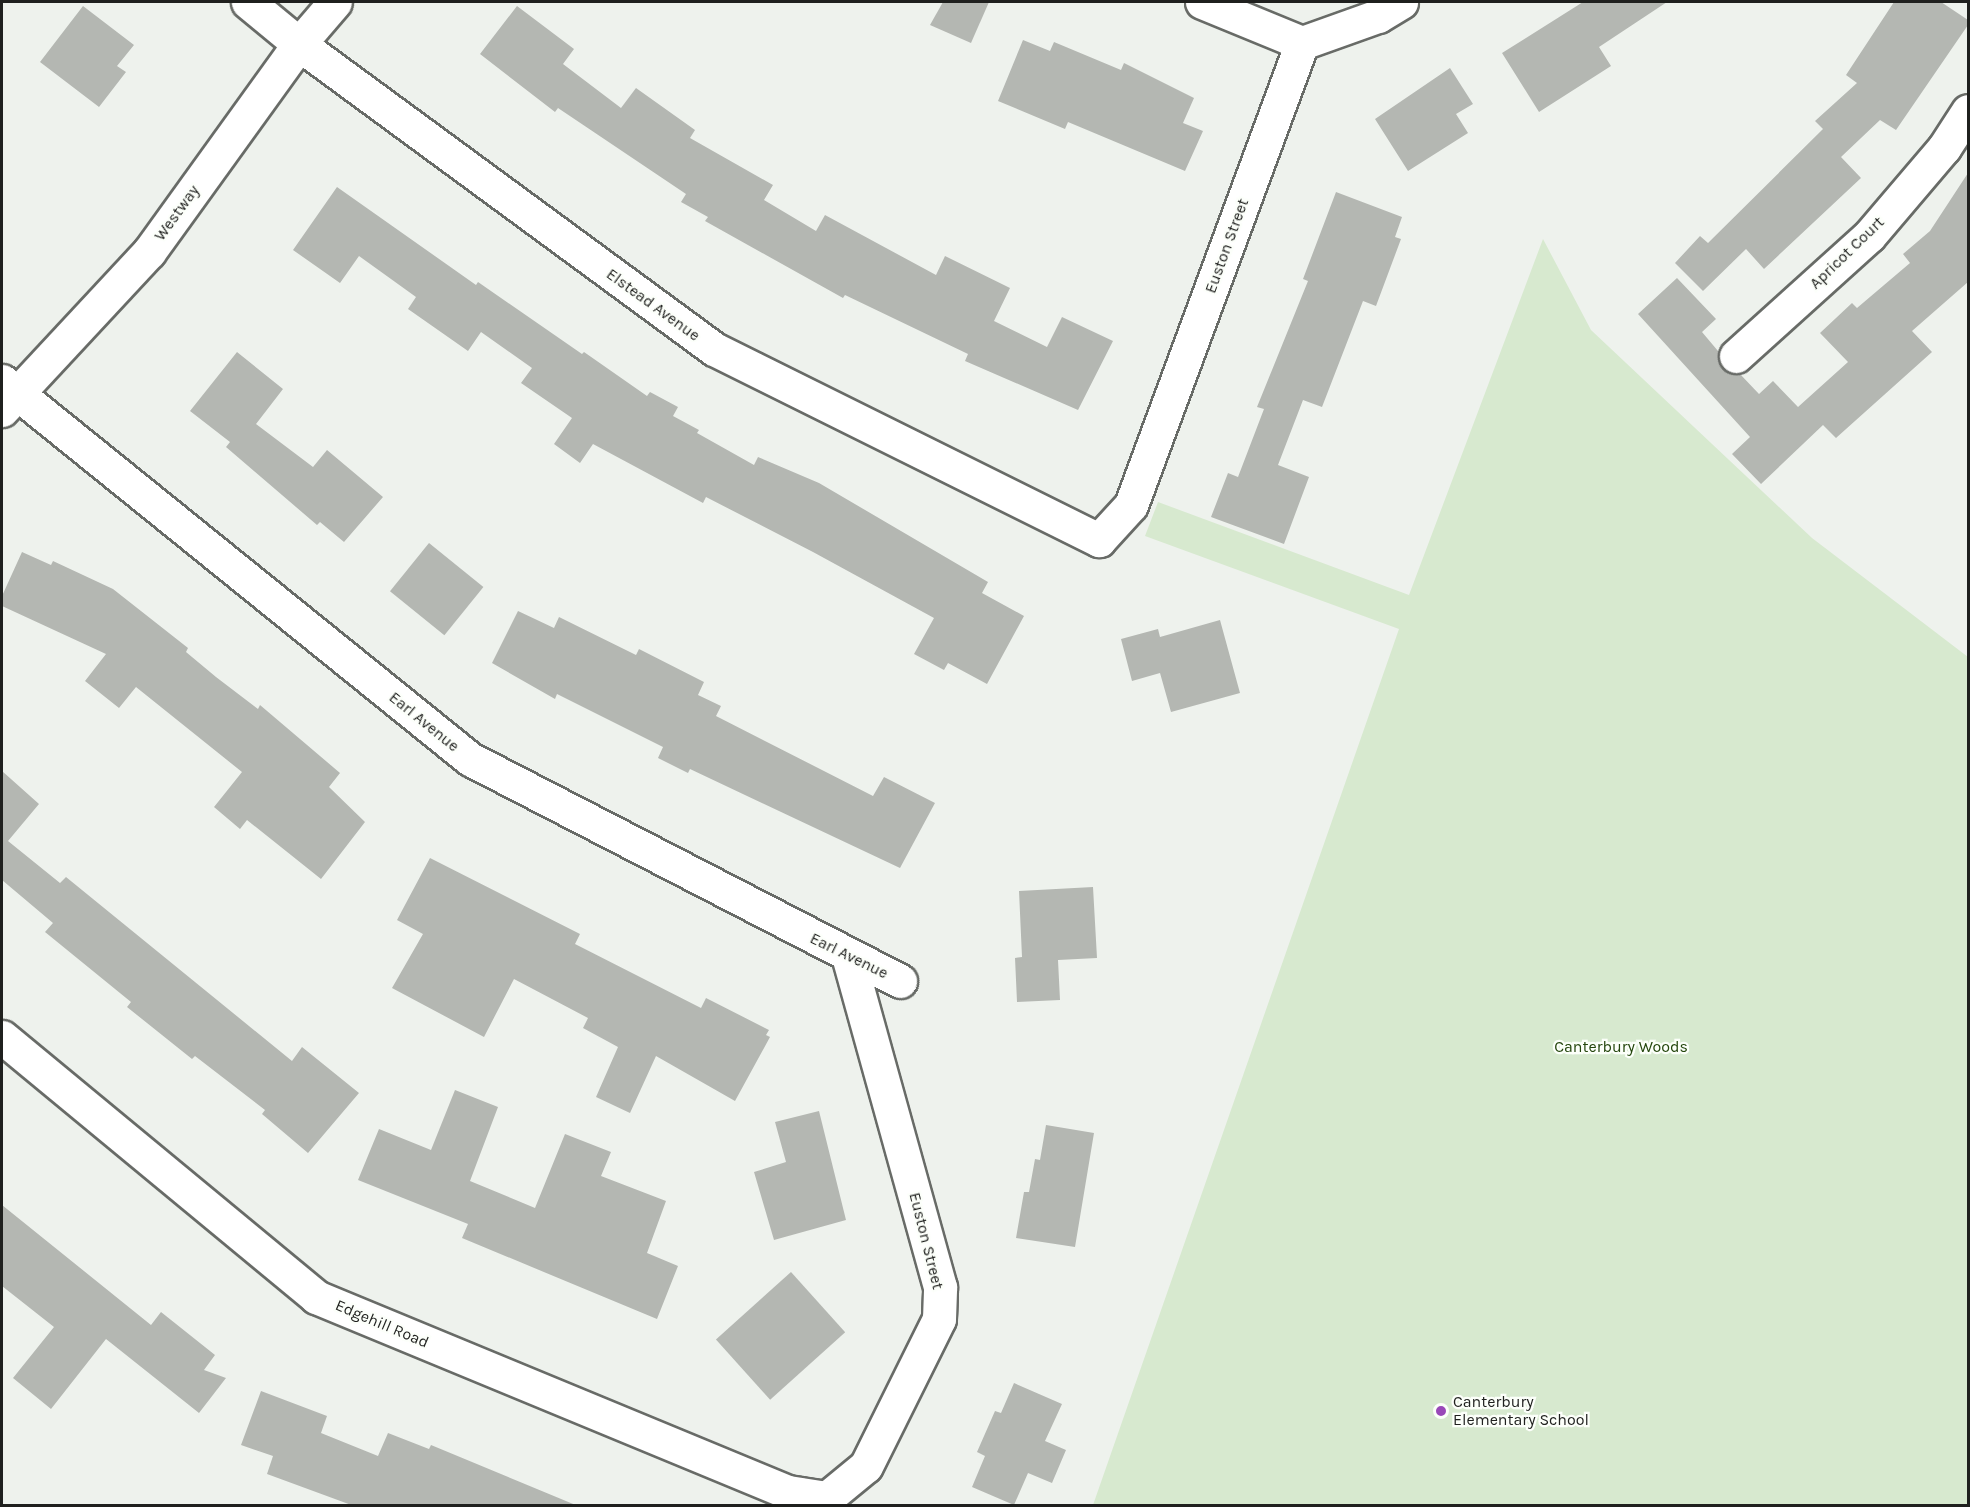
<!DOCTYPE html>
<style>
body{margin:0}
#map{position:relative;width:1970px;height:1507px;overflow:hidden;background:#eef2ed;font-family:Karla,sans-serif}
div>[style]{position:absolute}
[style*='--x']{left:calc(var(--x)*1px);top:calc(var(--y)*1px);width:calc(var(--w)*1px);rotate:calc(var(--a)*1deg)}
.green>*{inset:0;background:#d7e9cf}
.building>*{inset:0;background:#b4b7b2;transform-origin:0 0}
.roads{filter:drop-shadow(2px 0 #686b67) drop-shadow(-2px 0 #686b67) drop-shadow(0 2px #686b67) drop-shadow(0 -2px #686b67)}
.minor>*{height:33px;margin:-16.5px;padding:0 16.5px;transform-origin:16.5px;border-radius:16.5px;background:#fff}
.dots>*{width:16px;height:16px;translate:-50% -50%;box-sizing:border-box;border:3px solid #fcfffa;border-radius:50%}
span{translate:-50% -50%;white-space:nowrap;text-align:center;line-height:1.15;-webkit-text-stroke:4.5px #fcfffa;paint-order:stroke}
.street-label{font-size:16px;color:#1f201e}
.park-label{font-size:16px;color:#24460d}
.poi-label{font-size:16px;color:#1f201e}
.left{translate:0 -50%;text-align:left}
.frame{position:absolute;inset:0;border:3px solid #1f201e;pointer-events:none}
</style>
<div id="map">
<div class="green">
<div style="clip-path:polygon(1543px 239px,1591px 330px,1812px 538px,1968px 657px,1968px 1505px,1093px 1505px,1399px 629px,1145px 536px,1158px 502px,1409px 595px)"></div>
</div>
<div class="building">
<div style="clip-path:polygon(943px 2px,989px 2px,971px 43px,930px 25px)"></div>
<div style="clip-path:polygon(1583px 2px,1667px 2px,1599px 47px,1611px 66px,1539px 112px,1502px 53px)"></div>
<div style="clip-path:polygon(1894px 2px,1941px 2px,1968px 20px,1968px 25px,1896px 130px,1880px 120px,1841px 157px,1861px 178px,1764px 269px,1746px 249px,1703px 291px,1675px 263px,1700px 236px,1708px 243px,1823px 129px,1815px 121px,1857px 83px,1846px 75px)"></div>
<div style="clip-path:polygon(83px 6px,134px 45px,117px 66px,126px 72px,99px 107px,40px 62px)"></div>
<div style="clip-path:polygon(517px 6px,574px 49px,563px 64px,621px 108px,636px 88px,695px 130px,690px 138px,773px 185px,764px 200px,816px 231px,825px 215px,936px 275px,945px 256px,1010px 288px,994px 321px,1047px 347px,1062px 317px,1113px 341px,1078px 410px,965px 361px,968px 354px,845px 295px,843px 298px,705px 221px,708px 217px,681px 202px,686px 194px,558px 108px,555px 112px,480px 54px)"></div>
<div style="clip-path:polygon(1023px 40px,1050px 51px,1054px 42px,1121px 70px,1124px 63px,1194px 98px,1183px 123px,1203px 131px,1185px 171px,1068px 122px,1065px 129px,998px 101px)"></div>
<div style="clip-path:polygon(1450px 68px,1473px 104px,1456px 114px,1468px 133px,1408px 171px,1375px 119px)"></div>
<div style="clip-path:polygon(1968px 173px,1968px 282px,1912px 331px,1932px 352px,1836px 438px,1823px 425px,1761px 484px,1732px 454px,1750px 437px,1638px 314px,1677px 278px,1716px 319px,1702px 332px,1718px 351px,1723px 369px,1740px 374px,1759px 394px,1773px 381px,1798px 407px,1848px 362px,1820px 333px,1852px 303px,1857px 308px,1910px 263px,1903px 254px,1930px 231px)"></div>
<div style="clip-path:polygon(337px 187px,476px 285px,478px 282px,582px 354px,584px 352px,647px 396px,650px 392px,678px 407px,673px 416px,699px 430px,697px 433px,754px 465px,758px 457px,819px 483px,988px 582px,982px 593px,1024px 616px,987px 684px,948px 663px,944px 670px,914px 654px,934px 618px,813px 552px,706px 497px,703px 503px,593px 444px,580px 463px,554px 444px,572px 418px,521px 383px,532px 368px,481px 332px,468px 351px,408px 309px,416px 297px,359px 256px,340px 283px,293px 250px)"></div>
<div style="clip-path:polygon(1336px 192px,1402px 217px,1395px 237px,1401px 239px,1376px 306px,1363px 301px,1322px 407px,1303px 400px,1278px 465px,1309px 477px,1284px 544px,1211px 517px,1228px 473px,1238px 477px,1264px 409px,1257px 407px,1308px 281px,1303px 279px)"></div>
<div style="clip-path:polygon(237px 352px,283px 389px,256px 424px,313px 467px,327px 450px,383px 497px,344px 542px,320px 522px,317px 525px,226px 447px,230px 442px,190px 411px)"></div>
<div style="left:429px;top:543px;width:70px;height:62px;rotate:39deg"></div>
<div style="clip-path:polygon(22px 552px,51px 565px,53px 561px,113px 589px,188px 648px,186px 652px,216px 677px,258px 709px,260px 705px,340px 773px,329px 787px,365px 822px,321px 879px,247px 820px,240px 829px,214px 807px,242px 772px,136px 687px,119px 708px,85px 681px,106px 654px,2px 606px,2px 596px)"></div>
<div style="clip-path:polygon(518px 611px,554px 628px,559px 617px,636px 655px,639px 649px,704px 682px,698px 695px,721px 706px,716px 716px,873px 796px,884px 777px,935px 803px,900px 868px,690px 769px,688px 773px,658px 758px,663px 747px,557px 694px,555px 699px,492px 663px)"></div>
<div style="clip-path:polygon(1220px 620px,1240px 693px,1171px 712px,1160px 673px,1132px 681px,1121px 639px,1158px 629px,1160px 637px)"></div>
<div style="clip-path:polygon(2px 771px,39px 804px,8px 841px,60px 883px,66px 877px,292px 1061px,302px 1047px,359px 1093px,308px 1153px,262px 1114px,265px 1110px,195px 1056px,192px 1059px,127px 1007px,131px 1002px,45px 932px,53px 923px,2px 880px)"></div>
<div style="clip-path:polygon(430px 858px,580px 934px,575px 944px,701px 1008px,706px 998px,769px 1030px,766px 1035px,770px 1037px,735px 1101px,656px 1056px,630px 1113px,596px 1097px,618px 1047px,583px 1028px,588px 1018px,514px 979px,484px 1037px,392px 988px,423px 934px,397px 920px)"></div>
<div style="clip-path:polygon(1093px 887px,1097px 958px,1058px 960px,1060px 1000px,1017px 1002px,1015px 958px,1022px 957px,1019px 891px)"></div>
<div style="clip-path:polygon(455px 1090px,498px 1107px,470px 1181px,535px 1208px,565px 1134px,611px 1152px,601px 1176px,666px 1201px,647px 1253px,678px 1266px,657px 1319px,462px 1238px,468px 1224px,358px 1180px,379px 1129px,431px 1150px)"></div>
<div style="clip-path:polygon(819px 1111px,846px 1220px,774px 1240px,754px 1172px,786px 1162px,775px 1122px)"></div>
<div style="clip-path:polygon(1046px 1125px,1094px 1133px,1075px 1247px,1016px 1238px,1024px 1192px,1029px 1192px,1035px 1159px,1040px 1160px)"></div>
<div style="clip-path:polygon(2px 1205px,151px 1325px,161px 1312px,215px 1355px,204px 1370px,226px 1378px,199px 1413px,106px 1339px,51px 1409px,13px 1378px,54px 1327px,2px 1286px)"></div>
<div style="left:791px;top:1272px;width:81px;height:101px;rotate:48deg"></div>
<div style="clip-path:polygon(1014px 1383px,1062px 1404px,1045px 1441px,1066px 1450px,1052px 1483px,1028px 1473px,1014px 1505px,972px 1487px,985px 1456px,977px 1452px,995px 1411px,1001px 1413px)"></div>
<div style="clip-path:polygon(261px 1391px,327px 1416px,321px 1433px,378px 1456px,388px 1433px,429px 1449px,431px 1445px,578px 1506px,354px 1506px,267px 1474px,273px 1456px,241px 1445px)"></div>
</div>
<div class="roads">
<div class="minor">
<div style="--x:248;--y:2;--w:66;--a:39.5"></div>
<div style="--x:299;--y:44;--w:515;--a:36.31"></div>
<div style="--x:714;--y:349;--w:430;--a:26.4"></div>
<div style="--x:1099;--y:540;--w:47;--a:-47.6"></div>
<div style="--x:1131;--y:505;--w:493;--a:-69.7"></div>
<div style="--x:1302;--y:43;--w:81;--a:-19.6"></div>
<div style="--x:1378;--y:16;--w:27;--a:-31"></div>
<div style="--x:1202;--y:2;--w:108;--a:22.3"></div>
<div style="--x:1736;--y:356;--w:179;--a:-42.1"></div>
<div style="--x:1869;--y:236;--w:116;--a:-49.6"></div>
<div style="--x:1944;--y:148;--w:44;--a:-57"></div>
<div style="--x:2;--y:381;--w:602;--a:38.93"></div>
<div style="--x:470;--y:759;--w:484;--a:27.3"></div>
<div style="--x:2;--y:410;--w:216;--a:-47.1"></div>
<div style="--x:149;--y:252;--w:256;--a:-54.2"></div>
<div style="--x:299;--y:44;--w:55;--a:-49.4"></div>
<div style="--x:2;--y:1037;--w:408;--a:39.6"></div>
<div style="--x:316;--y:1297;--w:511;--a:22.45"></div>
<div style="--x:788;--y:1492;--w:39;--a:9"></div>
<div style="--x:827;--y:1498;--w:50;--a:-39.4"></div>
<div style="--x:866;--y:1466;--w:164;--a:-63.6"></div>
<div style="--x:939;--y:1319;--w:32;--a:-88"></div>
<div style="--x:940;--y:1287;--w:341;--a:-105.5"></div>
</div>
</div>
<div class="dots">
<div style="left:1441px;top:1411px;background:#9948b8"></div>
</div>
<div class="street-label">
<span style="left:177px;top:213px;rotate:-54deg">Westway</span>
<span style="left:1227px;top:246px;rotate:-70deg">Euston Street</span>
<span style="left:1847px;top:253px;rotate:-44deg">Apricot Court</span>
<span style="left:653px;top:305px;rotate:36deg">Elstead Avenue</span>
<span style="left:424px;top:722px;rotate:39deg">Earl Avenue</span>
<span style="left:849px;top:956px;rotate:26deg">Earl Avenue</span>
<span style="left:926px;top:1241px;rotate:76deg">Euston Street</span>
<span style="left:382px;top:1324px;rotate:23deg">Edgehill Road</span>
</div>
<div class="park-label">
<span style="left:1621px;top:1047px">Canterbury Woods</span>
</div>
<div class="poi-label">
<span class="left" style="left:1453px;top:1411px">Canterbury<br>Elementary School</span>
</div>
<div class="frame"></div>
</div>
